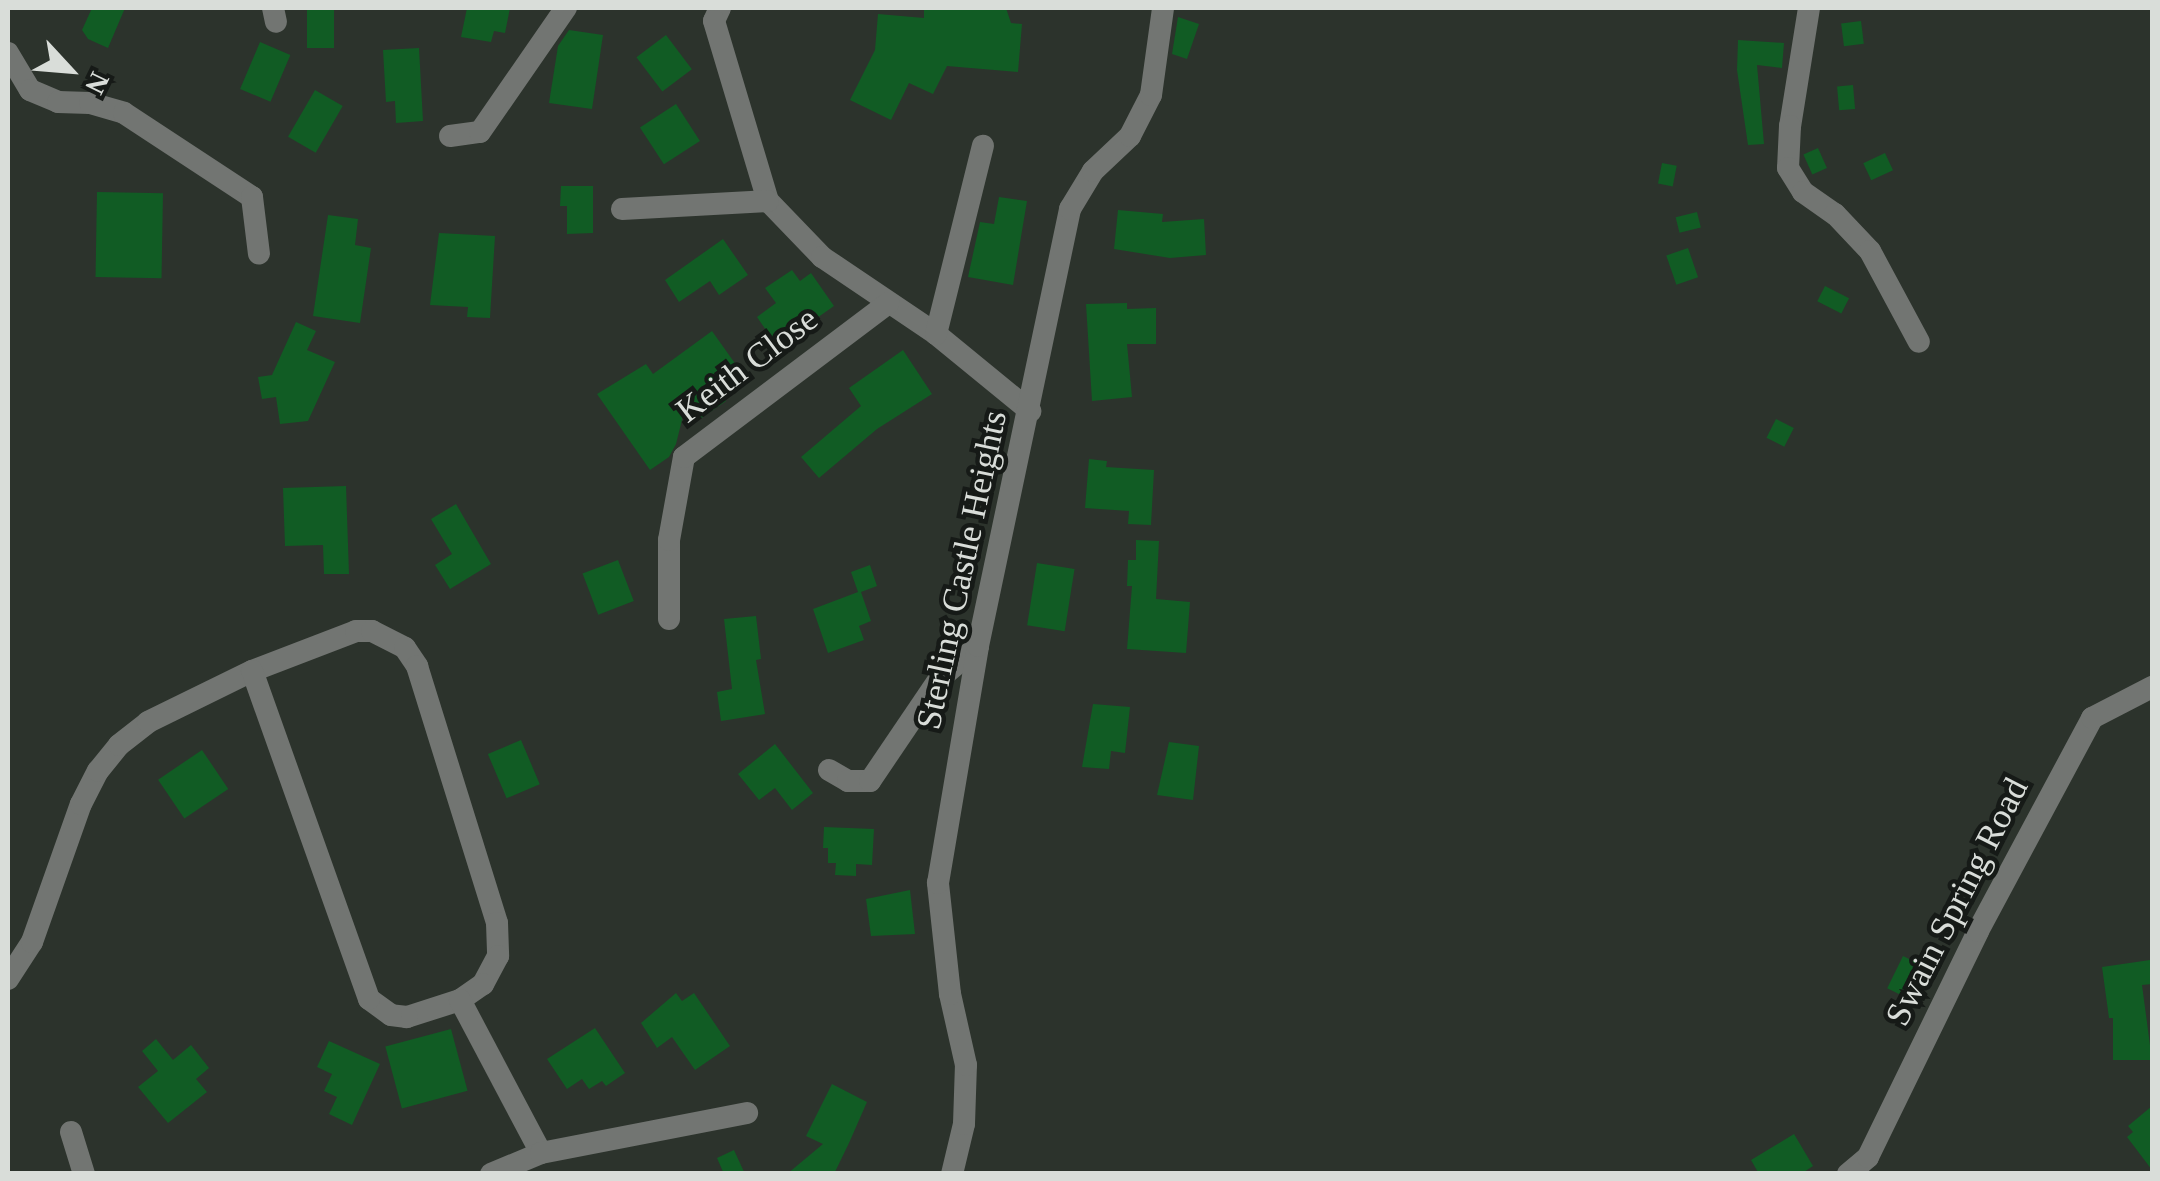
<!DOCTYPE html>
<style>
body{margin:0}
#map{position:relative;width:2160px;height:1181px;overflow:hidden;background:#2c332c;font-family:Georgia,serif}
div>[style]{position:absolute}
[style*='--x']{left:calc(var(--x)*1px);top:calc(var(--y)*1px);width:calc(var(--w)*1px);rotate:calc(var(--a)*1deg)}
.building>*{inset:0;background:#115c24;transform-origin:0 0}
.minor>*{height:22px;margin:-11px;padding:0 11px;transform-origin:11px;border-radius:11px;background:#727572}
span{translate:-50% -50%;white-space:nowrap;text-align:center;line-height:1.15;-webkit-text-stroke:9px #161a17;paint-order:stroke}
.street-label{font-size:35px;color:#d9ddd9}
.frame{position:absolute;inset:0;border:10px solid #d9ddd9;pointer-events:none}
.north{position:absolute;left:20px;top:20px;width:100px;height:100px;-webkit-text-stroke:8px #161a17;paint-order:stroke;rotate:116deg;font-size:28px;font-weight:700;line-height:40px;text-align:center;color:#d9ddd9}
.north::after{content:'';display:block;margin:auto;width:35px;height:45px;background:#d9ddd9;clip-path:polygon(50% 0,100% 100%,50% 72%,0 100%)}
</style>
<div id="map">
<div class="building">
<div style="clip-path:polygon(92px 8px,125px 8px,108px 48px,88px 39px,82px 30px)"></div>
<div style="left:307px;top:8px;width:27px;height:40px"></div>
<div style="clip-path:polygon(467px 8px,510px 8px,505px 33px,494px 31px,491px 42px,461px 37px)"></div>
<div style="clip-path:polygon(924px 8px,1006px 8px,1011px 23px,1022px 24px,1018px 72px,947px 66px,933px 94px,909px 83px,891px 120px,850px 100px,875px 50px,878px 14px,924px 18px)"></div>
<div style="clip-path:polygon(1178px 17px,1199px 24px,1187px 59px,1172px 54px)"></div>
<div style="left:1861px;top:21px;width:23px;height:20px;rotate:83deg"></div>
<div style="clip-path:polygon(569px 30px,603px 35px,592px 109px,549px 103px,558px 46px)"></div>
<div style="left:666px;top:35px;width:43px;height:37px;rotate:53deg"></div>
<div style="clip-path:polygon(1738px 40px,1784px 43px,1782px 68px,1757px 65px,1764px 144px,1748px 145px,1737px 70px)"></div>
<div style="left:260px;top:42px;width:33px;height:51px;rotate:23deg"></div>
<div style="clip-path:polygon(419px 48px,423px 121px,396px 123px,395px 101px,386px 102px,383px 50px)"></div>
<div style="left:1853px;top:85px;width:24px;height:16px;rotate:85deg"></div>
<div style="left:315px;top:90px;width:32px;height:54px;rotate:30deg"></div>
<div style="left:676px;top:104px;width:44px;height:43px;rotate:57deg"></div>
<div style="left:1818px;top:148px;width:22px;height:16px;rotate:66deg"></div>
<div style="left:1885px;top:153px;width:19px;height:24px;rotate:65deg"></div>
<div style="left:1662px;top:163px;width:15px;height:21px;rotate:11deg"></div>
<div style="clip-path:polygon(561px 186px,593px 186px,593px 233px,567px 234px,567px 206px,560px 206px)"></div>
<div style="left:97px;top:192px;width:66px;height:85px;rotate:1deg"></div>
<div style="clip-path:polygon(999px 197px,1027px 201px,1013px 285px,968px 277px,980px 222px,994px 224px)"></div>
<div style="clip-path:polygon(1118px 210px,1163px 214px,1162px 222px,1204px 219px,1206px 255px,1170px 258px,1114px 249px)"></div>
<div style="left:1697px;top:212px;width:16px;height:22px;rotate:76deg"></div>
<div style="clip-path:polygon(328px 215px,358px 219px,355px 245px,371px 248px,360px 323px,313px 316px)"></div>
<div style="clip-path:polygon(439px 233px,495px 236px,490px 318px,467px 317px,468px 307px,430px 305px)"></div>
<div style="clip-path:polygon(723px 239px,748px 275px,719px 295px,710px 281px,679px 302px,665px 280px)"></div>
<div style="left:1688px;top:248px;width:31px;height:23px;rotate:71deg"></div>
<div style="clip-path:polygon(792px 270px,800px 281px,811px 273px,834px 306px,777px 346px,757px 317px,776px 303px,765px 288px)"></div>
<div style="left:1825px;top:286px;width:27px;height:17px;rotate:27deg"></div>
<div style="clip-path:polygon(1127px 303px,1127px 309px,1156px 308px,1156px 344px,1127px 344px,1132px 397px,1092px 401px,1086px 304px)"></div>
<div style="clip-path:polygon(296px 322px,316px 331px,307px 350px,335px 362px,308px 421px,280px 424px,276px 397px,262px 399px,258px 377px,272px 375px)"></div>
<div style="clip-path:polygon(712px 331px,739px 369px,715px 386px,726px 401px,700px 419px,687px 400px,676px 444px,669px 457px,650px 470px,597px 394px,646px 364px,653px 374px)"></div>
<div style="clip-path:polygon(903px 350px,932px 394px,877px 429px,819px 478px,801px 457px,861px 406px,849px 388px)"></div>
<div style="left:1776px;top:419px;width:20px;height:21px;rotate:27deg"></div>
<div style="clip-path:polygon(1089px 459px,1107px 461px,1106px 467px,1154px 470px,1151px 525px,1128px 524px,1129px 511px,1085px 508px)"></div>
<div style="clip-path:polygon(346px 486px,349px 574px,324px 574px,323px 545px,285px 546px,283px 488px)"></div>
<div style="clip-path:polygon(456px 504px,491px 564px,450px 589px,435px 565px,452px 554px,431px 519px)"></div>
<div style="clip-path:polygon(1136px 540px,1159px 541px,1156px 599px,1190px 602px,1186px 653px,1127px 649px,1132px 586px,1127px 586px,1128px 560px,1136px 560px)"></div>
<div style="left:618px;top:560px;width:44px;height:38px;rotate:69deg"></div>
<div style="left:1037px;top:563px;width:38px;height:63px;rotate:9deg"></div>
<div style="clip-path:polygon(870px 565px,877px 586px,861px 592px,871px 621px,859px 626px,864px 640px,828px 653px,813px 609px,858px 592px,851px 572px)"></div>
<div style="clip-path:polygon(756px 616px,761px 659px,756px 660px,765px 714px,721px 721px,717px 692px,732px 689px,724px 619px)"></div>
<div style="clip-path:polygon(1093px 704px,1130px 707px,1125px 753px,1111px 751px,1109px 769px,1082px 767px)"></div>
<div style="left:521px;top:740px;width:48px;height:36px;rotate:67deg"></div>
<div style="clip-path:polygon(1169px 742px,1199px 746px,1193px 800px,1157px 795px)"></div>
<div style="clip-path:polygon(775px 744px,813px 793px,792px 810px,775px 788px,759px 800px,738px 774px)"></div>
<div style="left:202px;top:750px;width:47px;height:53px;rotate:56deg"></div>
<div style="clip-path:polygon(824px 827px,874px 829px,872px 865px,856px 864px,856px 876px,835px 875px,836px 863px,828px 863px,828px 848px,823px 848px)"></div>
<div style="clip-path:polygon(910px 890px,915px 934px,871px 936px,866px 899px)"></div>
<div style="left:1903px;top:956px;width:25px;height:36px;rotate:26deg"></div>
<div style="clip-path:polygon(2150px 960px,2152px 984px,2142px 985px,2152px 1060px,2113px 1060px,2113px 1018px,2109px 1018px,2102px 967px)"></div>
<div style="clip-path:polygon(676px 993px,682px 1001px,694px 993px,730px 1046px,695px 1070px,672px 1037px,657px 1048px,641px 1023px)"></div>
<div style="clip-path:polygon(595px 1028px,625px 1073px,606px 1086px,602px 1081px,589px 1089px,582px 1079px,567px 1089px,547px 1059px)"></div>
<div style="left:451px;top:1029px;width:64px;height:68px;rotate:75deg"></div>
<div style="clip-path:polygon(156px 1039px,173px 1060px,191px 1045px,209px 1068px,196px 1079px,207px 1092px,168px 1123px,138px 1087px,158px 1071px,142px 1051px)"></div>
<div style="clip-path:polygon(329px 1041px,380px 1064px,352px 1125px,329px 1114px,337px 1097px,324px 1091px,332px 1074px,317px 1067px)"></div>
<div style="clip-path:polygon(832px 1084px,867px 1102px,849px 1143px,834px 1174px,787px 1174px,823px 1144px,806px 1136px)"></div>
<div style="clip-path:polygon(2152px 1106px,2152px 1170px,2127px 1137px,2133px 1132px,2128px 1126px)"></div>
<div style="clip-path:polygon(1794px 1134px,1813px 1166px,1801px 1174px,1759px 1174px,1751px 1160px)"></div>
<div style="clip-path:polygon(734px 1150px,745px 1174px,724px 1174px,717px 1158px)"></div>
</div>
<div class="minor">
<div style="--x:273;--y:8;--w:14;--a:78"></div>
<div style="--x:720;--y:8;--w:14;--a:115"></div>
<div style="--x:714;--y:21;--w:188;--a:73.3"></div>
<div style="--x:768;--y:201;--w:78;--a:46"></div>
<div style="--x:822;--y:257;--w:138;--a:34"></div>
<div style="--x:936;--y:334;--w:122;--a:39.3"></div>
<div style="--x:1809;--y:8;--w:120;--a:99.1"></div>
<div style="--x:1790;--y:126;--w:42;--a:92.7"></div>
<div style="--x:1788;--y:168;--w:28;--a:58"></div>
<div style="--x:1803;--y:192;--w:39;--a:35"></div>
<div style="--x:1835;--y:214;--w:51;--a:46.6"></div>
<div style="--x:1870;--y:251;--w:103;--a:61.7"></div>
<div style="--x:8;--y:53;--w:43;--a:59.3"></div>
<div style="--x:30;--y:90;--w:30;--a:23"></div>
<div style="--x:58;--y:102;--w:32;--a:2"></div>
<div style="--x:90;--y:103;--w:35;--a:16"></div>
<div style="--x:124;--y:113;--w:153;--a:33.3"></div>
<div style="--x:252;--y:197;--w:57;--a:83"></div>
<div style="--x:450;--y:136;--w:30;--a:-8"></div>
<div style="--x:480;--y:132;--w:151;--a:-55.3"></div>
<div style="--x:622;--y:209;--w:146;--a:-3.1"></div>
<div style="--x:936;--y:334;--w:194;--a:-76"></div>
<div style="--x:669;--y:619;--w:79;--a:-90"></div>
<div style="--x:669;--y:540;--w:84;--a:-79.8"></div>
<div style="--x:684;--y:457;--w:256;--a:-37"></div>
<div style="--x:829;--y:770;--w:22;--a:30"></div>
<div style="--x:848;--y:781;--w:22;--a:0"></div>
<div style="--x:870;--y:781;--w:123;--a:-55.9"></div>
<div style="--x:939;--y:679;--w:51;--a:-40.2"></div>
<div style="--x:8;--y:979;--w:44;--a:-57"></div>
<div style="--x:32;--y:942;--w:146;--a:-70.5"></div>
<div style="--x:81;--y:804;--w:37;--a:-63"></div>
<div style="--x:98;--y:771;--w:33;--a:-51"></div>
<div style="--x:119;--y:745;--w:37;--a:-38"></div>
<div style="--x:148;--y:722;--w:116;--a:-26.1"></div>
<div style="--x:252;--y:671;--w:111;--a:-21"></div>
<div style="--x:356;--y:631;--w:16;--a:0"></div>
<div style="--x:372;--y:631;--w:37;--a:27"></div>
<div style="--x:405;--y:648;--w:22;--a:56"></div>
<div style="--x:417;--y:666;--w:269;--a:72.7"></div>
<div style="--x:497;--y:923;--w:33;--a:88"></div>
<div style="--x:498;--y:956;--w:32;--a:118"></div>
<div style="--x:483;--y:984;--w:28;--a:145"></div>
<div style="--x:460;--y:1000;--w:56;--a:162.2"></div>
<div style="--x:407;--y:1017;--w:16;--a:-173"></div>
<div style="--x:391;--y:1015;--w:27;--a:-144"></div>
<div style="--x:369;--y:999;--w:348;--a:-109.6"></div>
<div style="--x:460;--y:1000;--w:173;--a:62.1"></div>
<div style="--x:71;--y:1132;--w:44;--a:72.8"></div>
<div style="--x:491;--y:1174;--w:54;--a:-22.8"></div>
<div style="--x:541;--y:1153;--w:210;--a:-11"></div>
<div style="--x:952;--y:1174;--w:51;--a:-76.5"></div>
<div style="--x:964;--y:1124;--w:59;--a:-88.1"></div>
<div style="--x:966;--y:1065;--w:73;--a:-102.7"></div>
<div style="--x:950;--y:994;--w:112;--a:-96.2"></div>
<div style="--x:938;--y:883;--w:240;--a:-80.4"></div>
<div style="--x:978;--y:646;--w:447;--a:-78.1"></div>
<div style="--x:1070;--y:209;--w:44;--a:-58.8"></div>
<div style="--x:1093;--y:171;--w:51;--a:-43.4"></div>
<div style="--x:1130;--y:136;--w:46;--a:-62.9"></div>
<div style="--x:1151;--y:95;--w:88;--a:-82.1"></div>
<div style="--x:1848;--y:1174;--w:26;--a:-40"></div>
<div style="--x:1868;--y:1157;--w:251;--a:-64"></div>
<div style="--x:1978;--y:931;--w:242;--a:-61.8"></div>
<div style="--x:2092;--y:718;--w:68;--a:-27.3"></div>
</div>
<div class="street-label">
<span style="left:747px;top:365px;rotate:-37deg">Keith Close</span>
<span style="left:962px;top:570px;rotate:-78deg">Sterling Castle Heights</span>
<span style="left:1957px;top:902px;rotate:-63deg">Swain Spring Road</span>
</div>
<div class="frame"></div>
<div class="north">N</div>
</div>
